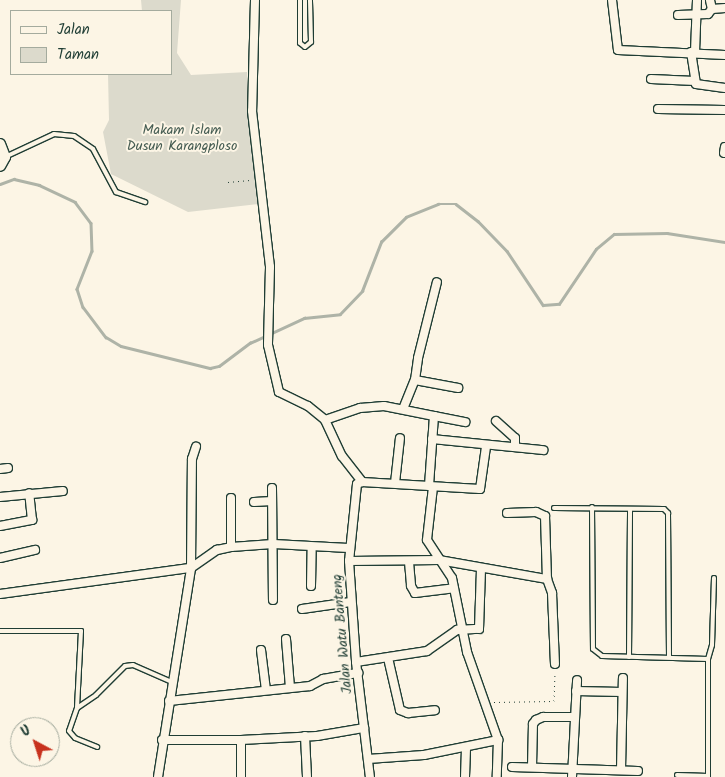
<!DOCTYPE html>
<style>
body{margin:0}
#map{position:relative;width:725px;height:777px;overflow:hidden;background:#fcf5e5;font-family:Kalam,sans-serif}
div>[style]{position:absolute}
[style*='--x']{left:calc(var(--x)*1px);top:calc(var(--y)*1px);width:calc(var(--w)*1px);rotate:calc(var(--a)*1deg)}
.green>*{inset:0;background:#dcdacc}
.stream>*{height:2.5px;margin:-1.25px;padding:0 1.25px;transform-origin:1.25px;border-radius:1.25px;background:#aeb3a7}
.path>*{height:1px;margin-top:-0.5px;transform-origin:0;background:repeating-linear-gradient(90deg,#1f3d34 0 1px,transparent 0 5px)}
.roads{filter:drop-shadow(1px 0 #1f3d34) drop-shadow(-1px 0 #1f3d34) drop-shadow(0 1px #1f3d34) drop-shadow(0 -1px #1f3d34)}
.service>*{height:4px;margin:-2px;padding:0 2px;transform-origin:2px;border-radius:2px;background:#fcf5e5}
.minor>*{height:8px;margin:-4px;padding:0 4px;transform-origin:4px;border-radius:4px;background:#fcf5e5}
.tertiary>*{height:10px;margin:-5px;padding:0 5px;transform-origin:5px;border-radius:5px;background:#fcf5e5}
span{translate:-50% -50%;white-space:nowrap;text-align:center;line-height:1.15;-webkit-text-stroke:4px #fcf5e5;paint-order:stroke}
.park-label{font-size:14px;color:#455c52}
.street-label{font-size:14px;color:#1f3d34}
.legend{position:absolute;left:10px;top:10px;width:162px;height:65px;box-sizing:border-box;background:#fcf5e5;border:1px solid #a4ab9e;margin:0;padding:6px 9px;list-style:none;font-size:15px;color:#1f3d34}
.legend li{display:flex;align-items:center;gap:10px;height:25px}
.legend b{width:25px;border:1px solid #a4ab9e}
.north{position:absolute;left:10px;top:717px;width:50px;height:50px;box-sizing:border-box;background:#fcf5e5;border:1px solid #a4ab9e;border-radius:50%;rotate:320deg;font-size:14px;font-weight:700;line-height:20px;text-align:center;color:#1f3d34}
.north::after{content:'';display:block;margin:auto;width:18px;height:22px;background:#c8321e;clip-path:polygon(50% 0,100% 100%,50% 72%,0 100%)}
</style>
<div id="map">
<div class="green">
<div style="clip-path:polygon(141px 0,181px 0,177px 53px,191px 75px,247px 72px,250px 137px,259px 204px,188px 212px,111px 174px,103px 132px,109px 120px,108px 74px,171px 74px,171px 11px,142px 11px)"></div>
</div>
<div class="stream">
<div style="--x:0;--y:184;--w:15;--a:-20"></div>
<div style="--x:14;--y:179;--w:26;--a:13"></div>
<div style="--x:39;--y:185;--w:40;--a:25"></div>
<div style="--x:75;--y:202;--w:26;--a:53"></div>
<div style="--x:91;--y:223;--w:28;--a:88"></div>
<div style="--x:92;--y:251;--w:41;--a:111.5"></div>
<div style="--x:77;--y:289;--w:19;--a:72"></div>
<div style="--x:83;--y:307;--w:38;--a:53"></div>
<div style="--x:106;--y:337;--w:17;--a:31"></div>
<div style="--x:121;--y:346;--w:92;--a:13.9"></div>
<div style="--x:210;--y:368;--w:9;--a:-13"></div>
<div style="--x:219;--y:366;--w:39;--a:-37"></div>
<div style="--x:250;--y:343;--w:60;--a:-24.8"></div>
<div style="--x:304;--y:318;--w:36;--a:-6"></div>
<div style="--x:340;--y:314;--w:32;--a:-46"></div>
<div style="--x:362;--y:291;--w:53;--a:-68.8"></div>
<div style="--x:381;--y:242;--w:35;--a:-45"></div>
<div style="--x:406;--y:217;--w:35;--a:-22"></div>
<div style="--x:438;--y:204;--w:18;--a:0"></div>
<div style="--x:456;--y:204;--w:28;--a:38"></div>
<div style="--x:478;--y:221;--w:42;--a:46"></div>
<div style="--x:507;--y:251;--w:65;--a:56.3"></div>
<div style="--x:543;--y:305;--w:16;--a:-4"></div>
<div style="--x:559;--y:304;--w:66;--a:-56.1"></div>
<div style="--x:596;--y:249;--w:23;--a:-40"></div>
<div style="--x:614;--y:234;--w:53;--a:-1.1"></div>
<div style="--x:667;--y:233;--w:59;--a:8.8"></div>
</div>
<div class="path">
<div style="--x:228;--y:182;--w:25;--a:-5"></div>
<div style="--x:494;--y:702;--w:60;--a:-1"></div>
<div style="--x:554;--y:701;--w:28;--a:-88"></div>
</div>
<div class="roads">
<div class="service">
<div style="--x:300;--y:0;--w:43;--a:90"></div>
<div style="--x:300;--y:43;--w:6;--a:39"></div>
<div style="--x:305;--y:47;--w:8;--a:-40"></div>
<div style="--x:311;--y:42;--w:42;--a:-91.4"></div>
<div style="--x:5;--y:157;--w:54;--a:-25.1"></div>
<div style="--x:54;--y:134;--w:20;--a:6"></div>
<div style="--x:74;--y:136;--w:23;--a:34"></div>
<div style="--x:93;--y:149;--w:49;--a:61.9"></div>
<div style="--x:116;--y:192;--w:31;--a:19"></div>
<div style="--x:592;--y:507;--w:142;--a:89.6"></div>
<div style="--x:593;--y:649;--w:11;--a:38"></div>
<div style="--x:602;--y:656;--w:106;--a:1.6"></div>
<div style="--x:708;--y:659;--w:118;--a:90"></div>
<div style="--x:554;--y:508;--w:110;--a:0.5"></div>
<div style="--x:664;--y:509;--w:6;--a:45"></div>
<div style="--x:668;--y:513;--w:144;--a:89.6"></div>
<div style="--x:0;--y:631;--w:81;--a:0"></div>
<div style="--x:81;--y:631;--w:77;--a:93"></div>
<div style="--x:77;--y:708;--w:24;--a:109"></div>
<div style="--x:69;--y:731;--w:9;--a:49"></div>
<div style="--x:75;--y:738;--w:24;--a:22"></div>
<div style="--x:629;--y:657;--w:147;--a:-89.6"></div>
<div style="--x:708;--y:659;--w:15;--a:-74"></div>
<div style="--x:712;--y:645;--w:67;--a:-88.3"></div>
<div style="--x:77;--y:708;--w:23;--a:-34"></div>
<div style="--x:96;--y:695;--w:41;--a:-45"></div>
<div style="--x:125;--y:666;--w:8;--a:-7"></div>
<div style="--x:133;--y:665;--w:43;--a:23.6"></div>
<div style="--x:677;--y:775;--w:31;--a:2"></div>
</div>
<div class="minor">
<div style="--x:255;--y:0;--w:111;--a:91.5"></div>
<div style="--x:252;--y:111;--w:157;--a:83.4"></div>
<div style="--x:270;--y:267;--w:78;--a:91.5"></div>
<div style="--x:268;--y:345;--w:48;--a:76.8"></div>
<div style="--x:279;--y:392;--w:32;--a:26"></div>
<div style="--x:308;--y:406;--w:22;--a:39"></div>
<div style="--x:325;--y:420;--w:40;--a:65"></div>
<div style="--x:342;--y:456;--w:33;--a:52"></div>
<div style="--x:362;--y:482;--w:5;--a:158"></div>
<div style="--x:357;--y:484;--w:77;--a:95.9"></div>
<div style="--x:349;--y:561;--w:101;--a:86"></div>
<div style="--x:356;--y:662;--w:116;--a:83.1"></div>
<div style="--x:612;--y:0;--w:50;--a:83.2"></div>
<div style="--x:618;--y:50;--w:107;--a:2.7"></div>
<div style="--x:712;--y:9;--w:13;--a:-4"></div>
<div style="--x:678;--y:15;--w:30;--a:-2"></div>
<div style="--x:708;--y:14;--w:6;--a:-51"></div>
<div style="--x:712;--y:9;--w:9;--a:-103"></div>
<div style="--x:691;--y:52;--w:32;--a:81"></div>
<div style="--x:696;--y:84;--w:29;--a:8"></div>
<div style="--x:695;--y:52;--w:52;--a:-87.8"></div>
<div style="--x:651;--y:79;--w:44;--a:2.6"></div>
<div style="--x:658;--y:109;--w:67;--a:0.9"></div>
<div style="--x:724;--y:153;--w:6;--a:-81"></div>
<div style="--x:415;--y:380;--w:44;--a:10.5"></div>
<div style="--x:403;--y:409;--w:31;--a:-68"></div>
<div style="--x:415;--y:380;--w:22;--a:-82"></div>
<div style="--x:418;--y:358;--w:78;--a:-76"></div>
<div style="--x:434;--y:416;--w:32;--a:11"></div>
<div style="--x:325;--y:420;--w:37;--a:-19"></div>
<div style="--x:360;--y:408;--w:24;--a:-5"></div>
<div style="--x:384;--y:406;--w:51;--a:11.3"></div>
<div style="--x:434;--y:416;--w:70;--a:94.1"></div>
<div style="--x:496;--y:421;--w:25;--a:42"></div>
<div style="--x:515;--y:438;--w:9;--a:90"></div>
<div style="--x:432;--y:439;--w:112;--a:5.7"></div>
<div style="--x:0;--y:469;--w:8;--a:-7"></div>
<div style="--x:362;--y:482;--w:118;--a:3.4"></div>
<div style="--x:480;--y:489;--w:42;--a:-81.9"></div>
<div style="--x:395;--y:483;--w:45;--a:-83.7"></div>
<div style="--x:433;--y:487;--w:53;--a:96.5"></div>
<div style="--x:427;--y:540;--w:45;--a:56.7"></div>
<div style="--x:452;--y:578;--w:76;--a:78.5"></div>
<div style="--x:467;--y:652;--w:93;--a:70.6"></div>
<div style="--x:498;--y:740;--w:37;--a:92"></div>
<div style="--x:272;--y:488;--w:112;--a:89.5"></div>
<div style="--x:0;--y:497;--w:63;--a:-5.4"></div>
<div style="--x:231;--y:498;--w:49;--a:90"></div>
<div style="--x:254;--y:502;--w:18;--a:-3"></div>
<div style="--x:507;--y:513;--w:29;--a:-2"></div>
<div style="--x:536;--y:512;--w:10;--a:24"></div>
<div style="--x:545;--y:516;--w:63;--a:88.2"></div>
<div style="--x:0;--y:526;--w:33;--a:-11"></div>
<div style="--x:32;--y:520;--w:27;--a:-96"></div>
<div style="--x:0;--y:558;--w:36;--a:-13"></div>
<div style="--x:349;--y:561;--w:90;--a:-0.6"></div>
<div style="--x:439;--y:560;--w:110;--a:10"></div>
<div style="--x:547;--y:579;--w:15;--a:70"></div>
<div style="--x:552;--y:593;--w:71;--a:87.6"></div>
<div style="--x:409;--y:562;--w:24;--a:85"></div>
<div style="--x:411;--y:586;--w:8;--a:60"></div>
<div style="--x:415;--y:593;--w:39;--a:-7"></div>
<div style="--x:311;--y:586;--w:39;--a:-89"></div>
<div style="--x:0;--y:594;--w:193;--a:-7.8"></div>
<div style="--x:191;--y:568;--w:109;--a:-89.5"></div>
<div style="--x:192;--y:459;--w:13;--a:-72"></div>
<div style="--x:302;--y:609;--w:49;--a:-8.3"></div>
<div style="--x:286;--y:639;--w:49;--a:85.3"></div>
<div style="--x:261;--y:650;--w:40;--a:82.9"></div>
<div style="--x:388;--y:658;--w:53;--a:77"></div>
<div style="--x:400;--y:710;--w:9;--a:21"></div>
<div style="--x:408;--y:713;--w:27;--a:-6"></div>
<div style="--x:356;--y:662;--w:72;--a:-8.8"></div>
<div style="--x:427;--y:651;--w:37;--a:-35"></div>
<div style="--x:457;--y:630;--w:22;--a:-3"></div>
<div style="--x:479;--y:629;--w:59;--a:-88.1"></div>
<div style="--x:576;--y:691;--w:46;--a:1.2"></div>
<div style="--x:169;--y:701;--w:142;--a:-6.1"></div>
<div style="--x:310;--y:686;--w:15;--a:-28"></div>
<div style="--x:323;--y:679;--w:36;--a:-10"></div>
<div style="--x:305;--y:736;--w:41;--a:87.2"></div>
<div style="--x:162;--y:740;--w:79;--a:0"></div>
<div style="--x:241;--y:740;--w:76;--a:-3"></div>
<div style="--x:317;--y:736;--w:48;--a:-9.7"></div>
<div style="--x:368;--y:759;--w:56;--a:-4.1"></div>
<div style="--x:424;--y:755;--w:76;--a:-11.5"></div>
<div style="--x:512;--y:767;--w:126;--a:1.8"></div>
<div style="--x:532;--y:767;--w:43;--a:-88.7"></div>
<div style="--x:533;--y:724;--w:5;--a:-53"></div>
<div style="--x:536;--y:720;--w:8;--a:-23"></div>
<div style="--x:543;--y:717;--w:31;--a:0"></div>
<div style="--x:621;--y:770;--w:92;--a:-88.8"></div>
<div style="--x:158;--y:777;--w:212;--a:-81"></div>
<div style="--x:191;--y:568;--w:32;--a:-35"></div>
<div style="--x:217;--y:550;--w:14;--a:-12"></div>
<div style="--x:231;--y:547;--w:42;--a:-4.1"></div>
<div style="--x:273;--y:544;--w:76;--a:3"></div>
<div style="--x:241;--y:777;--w:37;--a:-90"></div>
<div style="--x:465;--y:777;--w:29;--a:-88"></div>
<div style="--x:572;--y:777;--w:97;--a:-87"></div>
</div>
<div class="tertiary">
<div style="--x:0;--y:144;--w:14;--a:69"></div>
<div style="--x:5;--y:157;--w:10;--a:119"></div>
</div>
</div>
<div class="park-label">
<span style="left:182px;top:138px">Makam Islam<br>Dusun Karangploso</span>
</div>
<div class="street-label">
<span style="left:342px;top:634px;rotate:-95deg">Jalan Watu Banteng</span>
</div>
<ul class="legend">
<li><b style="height:6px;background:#fcf5e5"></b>Jalan</li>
<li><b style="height:14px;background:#dcdacc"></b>Taman</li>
</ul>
<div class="north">U</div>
</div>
